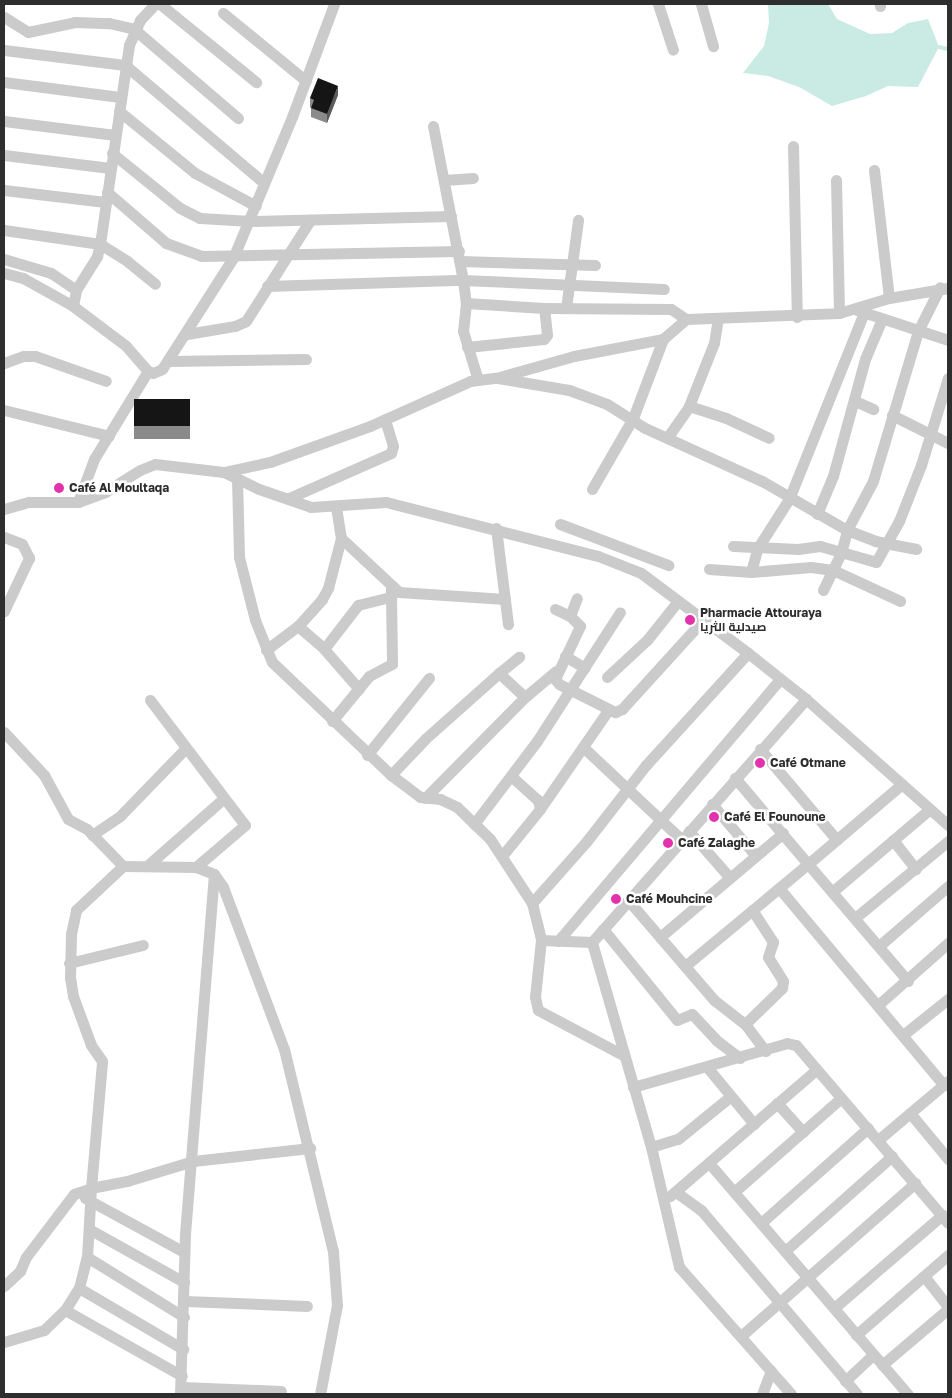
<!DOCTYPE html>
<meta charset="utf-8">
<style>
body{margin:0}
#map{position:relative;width:952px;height:1398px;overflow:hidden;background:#fff;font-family:"Golos Text",Cairo,sans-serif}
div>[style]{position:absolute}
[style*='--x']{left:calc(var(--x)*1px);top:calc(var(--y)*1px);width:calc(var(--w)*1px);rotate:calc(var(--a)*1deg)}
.water>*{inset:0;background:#c9ebe3}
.stream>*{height:4px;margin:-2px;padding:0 2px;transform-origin:2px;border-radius:2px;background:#c9ebe3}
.minor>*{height:11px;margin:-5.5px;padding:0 5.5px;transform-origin:5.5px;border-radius:5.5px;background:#cbcbcb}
.wall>*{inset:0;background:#8a8a8a;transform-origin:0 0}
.shaded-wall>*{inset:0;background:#5b5b5b}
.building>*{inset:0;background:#151515;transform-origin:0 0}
.dots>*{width:14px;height:14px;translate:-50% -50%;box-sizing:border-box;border:2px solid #fff;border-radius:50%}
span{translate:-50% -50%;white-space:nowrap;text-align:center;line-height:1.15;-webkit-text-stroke:5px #fff;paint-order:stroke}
.poi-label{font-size:12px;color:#2e2e2e;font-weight:700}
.left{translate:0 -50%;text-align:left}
.frame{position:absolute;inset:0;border:5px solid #2e2e2e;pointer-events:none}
</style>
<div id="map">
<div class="water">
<div style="clip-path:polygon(768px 4px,828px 4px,837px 19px,870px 34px,892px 33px,908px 23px,928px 19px,939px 47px,918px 87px,888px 86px,866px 96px,832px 106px,799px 87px,768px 76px,743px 73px,764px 46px,769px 23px)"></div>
</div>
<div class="stream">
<div style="--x:939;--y:47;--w:9;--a:13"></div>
</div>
<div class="minor">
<div style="--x:160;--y:4;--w:124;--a:39.1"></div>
<div style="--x:658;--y:4;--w:48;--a:71.9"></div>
<div style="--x:701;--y:4;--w:44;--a:74.1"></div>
<div style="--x:880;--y:4;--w:2;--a:90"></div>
<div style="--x:223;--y:13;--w:107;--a:39.3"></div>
<div style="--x:4;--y:17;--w:28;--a:32"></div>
<div style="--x:28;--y:32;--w:48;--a:-12"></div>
<div style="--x:75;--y:22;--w:34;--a:2"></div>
<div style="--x:109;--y:23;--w:26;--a:13"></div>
<div style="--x:134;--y:29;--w:137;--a:40.6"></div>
<div style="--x:4;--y:50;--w:122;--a:7.1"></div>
<div style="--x:125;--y:65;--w:182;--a:40.3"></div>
<div style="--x:4;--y:82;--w:117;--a:7.4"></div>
<div style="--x:119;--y:111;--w:98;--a:39.2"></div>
<div style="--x:195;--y:173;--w:69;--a:28.4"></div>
<div style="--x:4;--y:121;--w:112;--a:7.2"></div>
<div style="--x:433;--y:126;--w:157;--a:79"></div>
<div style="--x:463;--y:280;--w:23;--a:83"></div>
<div style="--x:466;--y:303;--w:28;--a:96"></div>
<div style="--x:463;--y:331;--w:51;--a:73"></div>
<div style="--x:793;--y:146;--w:171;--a:88.7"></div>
<div style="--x:112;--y:153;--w:87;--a:39"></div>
<div style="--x:180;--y:208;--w:22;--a:27"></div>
<div style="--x:200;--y:218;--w:50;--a:3.4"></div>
<div style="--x:250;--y:221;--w:201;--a:-1.4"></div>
<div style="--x:4;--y:155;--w:107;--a:7"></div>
<div style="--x:874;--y:170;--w:129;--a:83.3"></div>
<div style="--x:444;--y:180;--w:29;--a:-4"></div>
<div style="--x:836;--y:180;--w:133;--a:88.7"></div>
<div style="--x:4;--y:190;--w:102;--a:6.8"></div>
<div style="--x:107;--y:192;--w:78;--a:40.8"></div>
<div style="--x:166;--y:243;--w:37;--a:20"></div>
<div style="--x:201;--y:256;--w:258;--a:-1.1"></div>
<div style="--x:4;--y:230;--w:97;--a:8.3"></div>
<div style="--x:100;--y:244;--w:32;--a:32"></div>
<div style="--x:127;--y:261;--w:36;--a:39"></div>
<div style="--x:4;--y:259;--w:49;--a:16.6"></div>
<div style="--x:51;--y:273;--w:30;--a:34"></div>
<div style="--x:460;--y:261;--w:135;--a:1.7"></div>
<div style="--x:4;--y:273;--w:20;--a:15"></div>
<div style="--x:23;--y:278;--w:57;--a:29.2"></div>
<div style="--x:73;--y:306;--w:66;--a:37"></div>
<div style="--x:126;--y:346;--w:33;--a:49"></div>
<div style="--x:148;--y:371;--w:5;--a:22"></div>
<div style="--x:153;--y:373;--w:10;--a:-24"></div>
<div style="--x:162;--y:369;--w:132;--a:-57.4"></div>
<div style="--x:233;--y:258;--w:153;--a:-67.3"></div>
<div style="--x:292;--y:117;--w:121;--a:-69.6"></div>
<div style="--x:267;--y:286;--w:196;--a:-1.8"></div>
<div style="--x:463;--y:280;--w:201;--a:2.6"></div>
<div style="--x:466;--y:303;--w:78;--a:3.7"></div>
<div style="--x:544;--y:308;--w:127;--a:0.5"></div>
<div style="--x:671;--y:309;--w:18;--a:34"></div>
<div style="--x:73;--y:306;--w:16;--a:-79"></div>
<div style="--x:76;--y:290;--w:40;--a:-58"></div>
<div style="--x:97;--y:256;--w:12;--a:-76"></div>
<div style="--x:100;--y:244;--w:201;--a:-81.7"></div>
<div style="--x:129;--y:45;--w:27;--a:-66"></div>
<div style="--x:140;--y:20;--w:22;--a:-47"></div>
<div style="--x:566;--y:308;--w:89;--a:-82.2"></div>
<div style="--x:857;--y:310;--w:96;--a:18.2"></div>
<div style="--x:187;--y:334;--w:49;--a:-9.5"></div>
<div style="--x:235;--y:326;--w:12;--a:-24"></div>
<div style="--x:246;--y:321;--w:120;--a:-57.6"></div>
<div style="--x:467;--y:347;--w:77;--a:-5.9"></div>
<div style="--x:544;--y:339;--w:5;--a:-53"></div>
<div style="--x:547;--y:335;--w:27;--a:-96"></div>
<div style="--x:168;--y:361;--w:138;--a:-0.8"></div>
<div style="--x:4;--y:363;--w:20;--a:-20"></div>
<div style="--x:23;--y:356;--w:12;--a:0"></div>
<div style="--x:35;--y:356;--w:75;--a:19.4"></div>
<div style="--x:498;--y:378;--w:72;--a:9.6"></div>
<div style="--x:569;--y:390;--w:40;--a:20.2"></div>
<div style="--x:607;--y:404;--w:45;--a:32.3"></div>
<div style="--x:645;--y:428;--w:128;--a:24.4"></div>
<div style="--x:762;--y:481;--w:98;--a:30"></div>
<div style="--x:847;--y:530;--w:30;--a:21"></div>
<div style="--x:875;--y:541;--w:42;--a:11"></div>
<div style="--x:855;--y:401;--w:20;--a:24"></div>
<div style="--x:689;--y:406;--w:39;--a:18"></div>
<div style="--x:726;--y:418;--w:47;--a:24.9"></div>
<div style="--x:4;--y:410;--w:108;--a:13.9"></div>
<div style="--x:892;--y:415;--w:63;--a:26.6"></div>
<div style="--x:667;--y:438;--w:39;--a:-55"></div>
<div style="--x:689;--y:406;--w:68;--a:-68.4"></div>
<div style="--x:714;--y:343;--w:24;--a:-81"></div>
<div style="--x:224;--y:472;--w:47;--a:-12.3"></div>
<div style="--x:270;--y:462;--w:106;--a:-19.8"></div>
<div style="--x:370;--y:426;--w:110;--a:-24.2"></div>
<div style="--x:470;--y:381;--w:26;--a:-7"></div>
<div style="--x:496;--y:378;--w:81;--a:-15.8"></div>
<div style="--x:574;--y:356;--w:91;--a:-10.8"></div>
<div style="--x:663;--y:339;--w:30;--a:-41"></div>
<div style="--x:686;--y:319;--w:153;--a:-2.2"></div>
<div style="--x:839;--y:313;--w:52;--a:-16.7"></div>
<div style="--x:889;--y:298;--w:60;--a:-9.6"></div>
<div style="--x:237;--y:479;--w:78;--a:88.5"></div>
<div style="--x:239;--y:557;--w:65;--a:75.7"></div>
<div style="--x:255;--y:620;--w:45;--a:68"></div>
<div style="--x:272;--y:662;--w:164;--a:43.5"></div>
<div style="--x:391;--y:775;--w:36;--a:37"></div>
<div style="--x:420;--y:797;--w:20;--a:6"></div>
<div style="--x:440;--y:799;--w:19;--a:25"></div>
<div style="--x:457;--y:807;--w:46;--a:44.1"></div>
<div style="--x:490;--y:839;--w:77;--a:56.7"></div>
<div style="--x:532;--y:903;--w:38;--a:76"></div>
<div style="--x:541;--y:940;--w:51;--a:2.2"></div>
<div style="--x:592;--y:489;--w:82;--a:-60"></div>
<div style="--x:633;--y:418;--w:85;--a:-69.2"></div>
<div style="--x:289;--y:498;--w:111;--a:-23.8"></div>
<div style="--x:391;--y:453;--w:7;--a:-74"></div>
<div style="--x:393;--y:446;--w:28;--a:-107"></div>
<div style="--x:78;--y:502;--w:29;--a:-20"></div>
<div style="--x:105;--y:492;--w:41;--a:-32.2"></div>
<div style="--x:140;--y:470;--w:16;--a:-22"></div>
<div style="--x:155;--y:464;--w:69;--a:6.6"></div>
<div style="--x:224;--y:472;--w:39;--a:26"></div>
<div style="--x:259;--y:489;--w:55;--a:19.1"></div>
<div style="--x:311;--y:507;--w:75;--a:-3.8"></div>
<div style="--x:386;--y:502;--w:219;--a:14.3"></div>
<div style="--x:598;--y:556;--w:46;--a:21.6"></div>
<div style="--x:641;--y:573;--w:134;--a:36.8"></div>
<div style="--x:748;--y:653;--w:74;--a:38.4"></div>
<div style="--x:806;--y:699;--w:190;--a:41.6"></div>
<div style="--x:336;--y:507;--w:31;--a:81"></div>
<div style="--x:341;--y:538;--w:79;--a:43"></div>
<div style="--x:399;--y:592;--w:106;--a:3.8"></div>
<div style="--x:4;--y:509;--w:26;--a:-16"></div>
<div style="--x:29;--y:502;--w:49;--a:0"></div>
<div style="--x:78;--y:502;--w:46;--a:-69.6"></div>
<div style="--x:94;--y:459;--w:103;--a:-58.5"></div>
<div style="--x:817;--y:514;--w:41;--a:-67.2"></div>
<div style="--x:833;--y:476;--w:121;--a:-74.7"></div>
<div style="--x:865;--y:359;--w:43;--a:-67"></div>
<div style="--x:560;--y:524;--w:116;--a:20.8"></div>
<div style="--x:496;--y:528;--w:97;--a:82.9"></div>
<div style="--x:4;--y:537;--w:19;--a:21"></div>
<div style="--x:22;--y:544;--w:16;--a:63"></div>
<div style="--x:29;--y:558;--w:59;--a:115.3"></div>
<div style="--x:733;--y:546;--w:65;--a:2.6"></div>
<div style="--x:798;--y:549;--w:22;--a:-8"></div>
<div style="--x:820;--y:546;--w:58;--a:15.9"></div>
<div style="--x:876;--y:562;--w:47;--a:-60.7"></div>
<div style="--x:899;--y:521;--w:60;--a:-68.6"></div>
<div style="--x:921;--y:465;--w:91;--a:-72.8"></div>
<div style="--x:709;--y:569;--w:42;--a:4.1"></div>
<div style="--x:751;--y:572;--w:60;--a:-4.8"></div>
<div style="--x:811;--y:567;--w:22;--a:8"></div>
<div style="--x:833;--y:570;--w:74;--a:24.8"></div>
<div style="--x:751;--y:572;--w:24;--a:-75"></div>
<div style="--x:757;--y:549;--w:59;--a:-57.4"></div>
<div style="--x:789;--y:499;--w:201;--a:-68.1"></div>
<div style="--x:823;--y:590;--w:41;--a:-64.1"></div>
<div style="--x:841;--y:553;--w:24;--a:-75"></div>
<div style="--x:847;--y:530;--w:55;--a:-62"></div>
<div style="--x:873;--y:481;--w:157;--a:-73.3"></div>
<div style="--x:918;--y:331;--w:49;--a:-63.4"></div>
<div style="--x:555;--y:609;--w:17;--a:25"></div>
<div style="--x:570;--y:616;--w:14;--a:45"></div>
<div style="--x:580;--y:626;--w:59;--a:115.3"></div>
<div style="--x:555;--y:679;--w:6;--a:51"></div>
<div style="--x:559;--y:684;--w:63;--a:26.6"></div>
<div style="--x:615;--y:712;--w:8;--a:-23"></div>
<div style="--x:622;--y:709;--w:120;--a:-47.7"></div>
<div style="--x:570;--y:616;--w:19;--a:-69"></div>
<div style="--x:298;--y:626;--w:35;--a:41"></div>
<div style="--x:324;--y:649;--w:53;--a:48.8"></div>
<div style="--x:324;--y:649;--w:56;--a:-52.3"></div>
<div style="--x:358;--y:605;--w:34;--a:-14"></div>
<div style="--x:266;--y:650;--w:40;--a:-37"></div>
<div style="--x:298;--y:626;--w:36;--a:-48"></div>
<div style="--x:322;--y:599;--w:13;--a:-61"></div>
<div style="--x:328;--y:588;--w:52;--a:-75.4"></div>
<div style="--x:565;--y:656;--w:23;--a:31"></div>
<div style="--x:499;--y:673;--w:26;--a:-39"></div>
<div style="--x:607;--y:677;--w:54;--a:-42.8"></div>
<div style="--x:647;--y:640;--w:50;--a:-51.5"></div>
<div style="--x:525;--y:697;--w:40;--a:-40"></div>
<div style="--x:150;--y:700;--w:157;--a:52.8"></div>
<div style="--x:245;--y:825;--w:65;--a:139.4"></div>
<div style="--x:332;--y:721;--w:58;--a:-50.6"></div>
<div style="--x:369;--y:676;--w:26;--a:-28"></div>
<div style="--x:392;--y:664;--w:76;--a:-90.8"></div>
<div style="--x:4;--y:732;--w:59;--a:47.1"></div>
<div style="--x:44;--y:775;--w:50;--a:61.4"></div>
<div style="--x:68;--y:819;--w:21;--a:28"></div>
<div style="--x:87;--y:829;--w:52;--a:45.8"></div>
<div style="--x:123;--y:866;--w:73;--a:0.8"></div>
<div style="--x:196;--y:867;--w:19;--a:21"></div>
<div style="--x:214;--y:874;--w:16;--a:55"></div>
<div style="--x:223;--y:887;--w:173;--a:69.4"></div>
<div style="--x:284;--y:1049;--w:208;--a:76.4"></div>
<div style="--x:333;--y:1251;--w:54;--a:85.8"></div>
<div style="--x:337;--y:1305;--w:91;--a:100.8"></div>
<div style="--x:583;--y:747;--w:134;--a:43.2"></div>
<div style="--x:760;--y:749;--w:119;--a:49.8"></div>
<div style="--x:367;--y:755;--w:99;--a:-51.2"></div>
<div style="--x:391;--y:775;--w:50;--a:-46.6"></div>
<div style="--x:425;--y:739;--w:99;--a:-41.7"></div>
<div style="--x:499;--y:673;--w:35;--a:43"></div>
<div style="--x:525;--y:697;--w:142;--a:134.7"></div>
<div style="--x:511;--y:776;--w:36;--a:42"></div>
<div style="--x:538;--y:800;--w:9;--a:77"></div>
<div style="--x:902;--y:784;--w:123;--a:139.6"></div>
<div style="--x:808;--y:864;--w:154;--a:49.5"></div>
<div style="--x:712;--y:804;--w:68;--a:49.8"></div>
<div style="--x:474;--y:824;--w:104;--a:-52.8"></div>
<div style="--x:537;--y:741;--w:153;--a:-57.2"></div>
<div style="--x:689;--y:831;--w:62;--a:48.9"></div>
<div style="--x:92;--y:835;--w:34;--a:-34"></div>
<div style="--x:120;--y:816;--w:93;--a:-45.9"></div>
<div style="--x:893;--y:840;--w:37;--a:52"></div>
<div style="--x:502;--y:856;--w:60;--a:-51"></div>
<div style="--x:540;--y:809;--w:121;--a:-55.4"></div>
<div style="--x:147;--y:866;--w:101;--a:-41.4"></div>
<div style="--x:779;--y:888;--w:257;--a:50.1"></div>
<div style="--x:832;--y:892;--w:128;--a:-40.3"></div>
<div style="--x:628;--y:900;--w:132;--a:49.3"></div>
<div style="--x:714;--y:1000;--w:39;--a:38"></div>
<div style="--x:745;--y:1024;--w:34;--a:53"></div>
<div style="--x:532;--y:903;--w:81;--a:-48.5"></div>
<div style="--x:586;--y:842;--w:98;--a:-52.1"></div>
<div style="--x:646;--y:765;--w:151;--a:-47.7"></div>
<div style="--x:855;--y:918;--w:121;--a:-39.6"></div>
<div style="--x:603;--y:929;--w:117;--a:50.9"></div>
<div style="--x:677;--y:1020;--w:16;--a:-22"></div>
<div style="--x:692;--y:1014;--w:35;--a:47"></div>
<div style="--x:716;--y:1040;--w:30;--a:37"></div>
<div style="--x:660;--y:937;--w:161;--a:-40.2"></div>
<div style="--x:541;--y:940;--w:57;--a:96"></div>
<div style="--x:535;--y:997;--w:13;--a:77"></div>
<div style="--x:538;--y:1010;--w:98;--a:27.9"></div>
<div style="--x:558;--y:941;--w:343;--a:-49.7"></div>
<div style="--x:879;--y:946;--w:91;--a:-41"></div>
<div style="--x:69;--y:963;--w:76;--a:-13.7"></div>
<div style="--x:685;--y:966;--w:160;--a:-39.7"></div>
<div style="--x:808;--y:864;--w:113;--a:-130.3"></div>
<div style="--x:878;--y:1005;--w:94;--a:-41.5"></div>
<div style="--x:745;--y:1024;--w:52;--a:-44.2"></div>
<div style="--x:782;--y:988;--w:7;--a:-82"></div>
<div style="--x:783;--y:981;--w:28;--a:-122"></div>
<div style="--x:768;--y:957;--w:16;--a:-72"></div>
<div style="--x:773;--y:942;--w:38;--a:-123"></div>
<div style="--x:903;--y:1035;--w:58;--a:-38.7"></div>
<div style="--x:707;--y:1067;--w:74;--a:50.5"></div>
<div style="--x:633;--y:1087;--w:160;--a:-15.9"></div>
<div style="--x:787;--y:1043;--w:9;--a:13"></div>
<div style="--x:796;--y:1045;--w:234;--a:49.5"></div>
<div style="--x:777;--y:1103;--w:39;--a:48"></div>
<div style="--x:910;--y:1113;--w:60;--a:50.4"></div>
<div style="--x:878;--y:1140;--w:92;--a:-40.1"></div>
<div style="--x:651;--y:1147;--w:28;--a:-17"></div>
<div style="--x:678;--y:1139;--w:68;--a:-39.1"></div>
<div style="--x:709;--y:1163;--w:305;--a:49.3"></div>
<div style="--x:676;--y:1192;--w:31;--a:36"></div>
<div style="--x:701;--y:1210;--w:241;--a:49.7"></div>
<div style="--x:734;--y:1192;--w:142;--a:-41.3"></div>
<div style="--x:670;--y:1196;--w:193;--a:-40.8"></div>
<div style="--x:85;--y:1198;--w:113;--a:28.6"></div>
<div style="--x:761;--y:1223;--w:143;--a:-41.6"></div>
<div style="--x:89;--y:1229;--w:109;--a:29.2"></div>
<div style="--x:785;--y:1251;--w:143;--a:-41.6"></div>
<div style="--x:87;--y:1257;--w:114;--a:31.7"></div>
<div style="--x:924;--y:1276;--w:39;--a:52"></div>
<div style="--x:4;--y:1286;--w:22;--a:-43"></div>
<div style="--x:20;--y:1271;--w:15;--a:-67"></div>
<div style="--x:26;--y:1257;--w:79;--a:-52.7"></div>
<div style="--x:74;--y:1194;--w:18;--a:-19"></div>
<div style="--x:91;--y:1188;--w:127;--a:-85"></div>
<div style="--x:102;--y:1061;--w:19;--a:-125"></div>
<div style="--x:91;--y:1045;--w:52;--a:-110.2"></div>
<div style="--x:73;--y:996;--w:18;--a:-99"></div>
<div style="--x:70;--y:978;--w:44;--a:-88.7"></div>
<div style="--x:71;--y:934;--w:25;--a:-78"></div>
<div style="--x:76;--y:910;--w:64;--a:-43.1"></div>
<div style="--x:79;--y:1288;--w:121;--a:30.4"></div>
<div style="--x:185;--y:1301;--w:122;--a:2.3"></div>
<div style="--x:834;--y:1308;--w:143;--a:-40.7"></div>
<div style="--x:65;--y:1310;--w:134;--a:29.4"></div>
<div style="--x:856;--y:1335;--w:122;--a:-41"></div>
<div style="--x:741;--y:1336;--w:232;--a:-41.3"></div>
<div style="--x:4;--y:1342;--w:42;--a:-16.7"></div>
<div style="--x:44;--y:1330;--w:29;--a:-44"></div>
<div style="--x:65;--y:1310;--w:26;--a:-58"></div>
<div style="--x:79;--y:1288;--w:32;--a:-76"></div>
<div style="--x:87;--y:1257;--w:69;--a:-86.7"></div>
<div style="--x:91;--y:1188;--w:37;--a:-11"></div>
<div style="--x:127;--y:1181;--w:69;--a:-16.9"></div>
<div style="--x:193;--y:1161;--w:118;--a:-6.3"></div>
<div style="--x:882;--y:1365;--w:87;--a:-40.3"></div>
<div style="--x:845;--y:1381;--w:38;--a:-43"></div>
<div style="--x:182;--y:1387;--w:99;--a:2.3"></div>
<div style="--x:180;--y:1394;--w:160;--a:-88.2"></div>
<div style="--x:185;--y:1234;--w:361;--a:-85.4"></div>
<div style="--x:762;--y:1394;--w:25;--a:-69"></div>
<div style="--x:791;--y:1394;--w:169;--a:-131.4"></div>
<div style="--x:679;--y:1267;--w:123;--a:-103.1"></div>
<div style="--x:651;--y:1147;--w:213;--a:-106.1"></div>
<div style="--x:592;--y:942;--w:324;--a:-48.6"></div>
</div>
<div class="wall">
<div style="clip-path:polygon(338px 95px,327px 123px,311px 117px,311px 108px,310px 107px,310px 98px)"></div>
<div style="left:134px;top:399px;width:56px;height:40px"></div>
</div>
<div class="shaded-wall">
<div style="clip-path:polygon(338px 86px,338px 95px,327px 123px,327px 114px)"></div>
</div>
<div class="building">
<div style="clip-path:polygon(318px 78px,338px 86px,327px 114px,311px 108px,314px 100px,310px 98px)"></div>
<div style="left:134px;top:399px;width:56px;height:27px"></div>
</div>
<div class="dots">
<div style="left:59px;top:488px;background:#e333ac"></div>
<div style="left:690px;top:620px;background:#e333ac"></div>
<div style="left:760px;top:763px;background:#e333ac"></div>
<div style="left:714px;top:817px;background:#e333ac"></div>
<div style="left:668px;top:843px;background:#e333ac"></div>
<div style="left:616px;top:899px;background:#e333ac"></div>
</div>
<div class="poi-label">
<span class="left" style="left:69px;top:488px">Café Al Moultaqa</span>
<span class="left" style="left:700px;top:620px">Pharmacie Attouraya<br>صيدلية الثريا</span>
<span class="left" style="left:770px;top:763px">Café Otmane</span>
<span class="left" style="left:724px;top:817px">Café El Founoune</span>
<span class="left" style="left:678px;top:843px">Café Zalaghe</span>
<span class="left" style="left:626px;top:899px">Café Mouhcine</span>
</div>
<div class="frame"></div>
</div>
